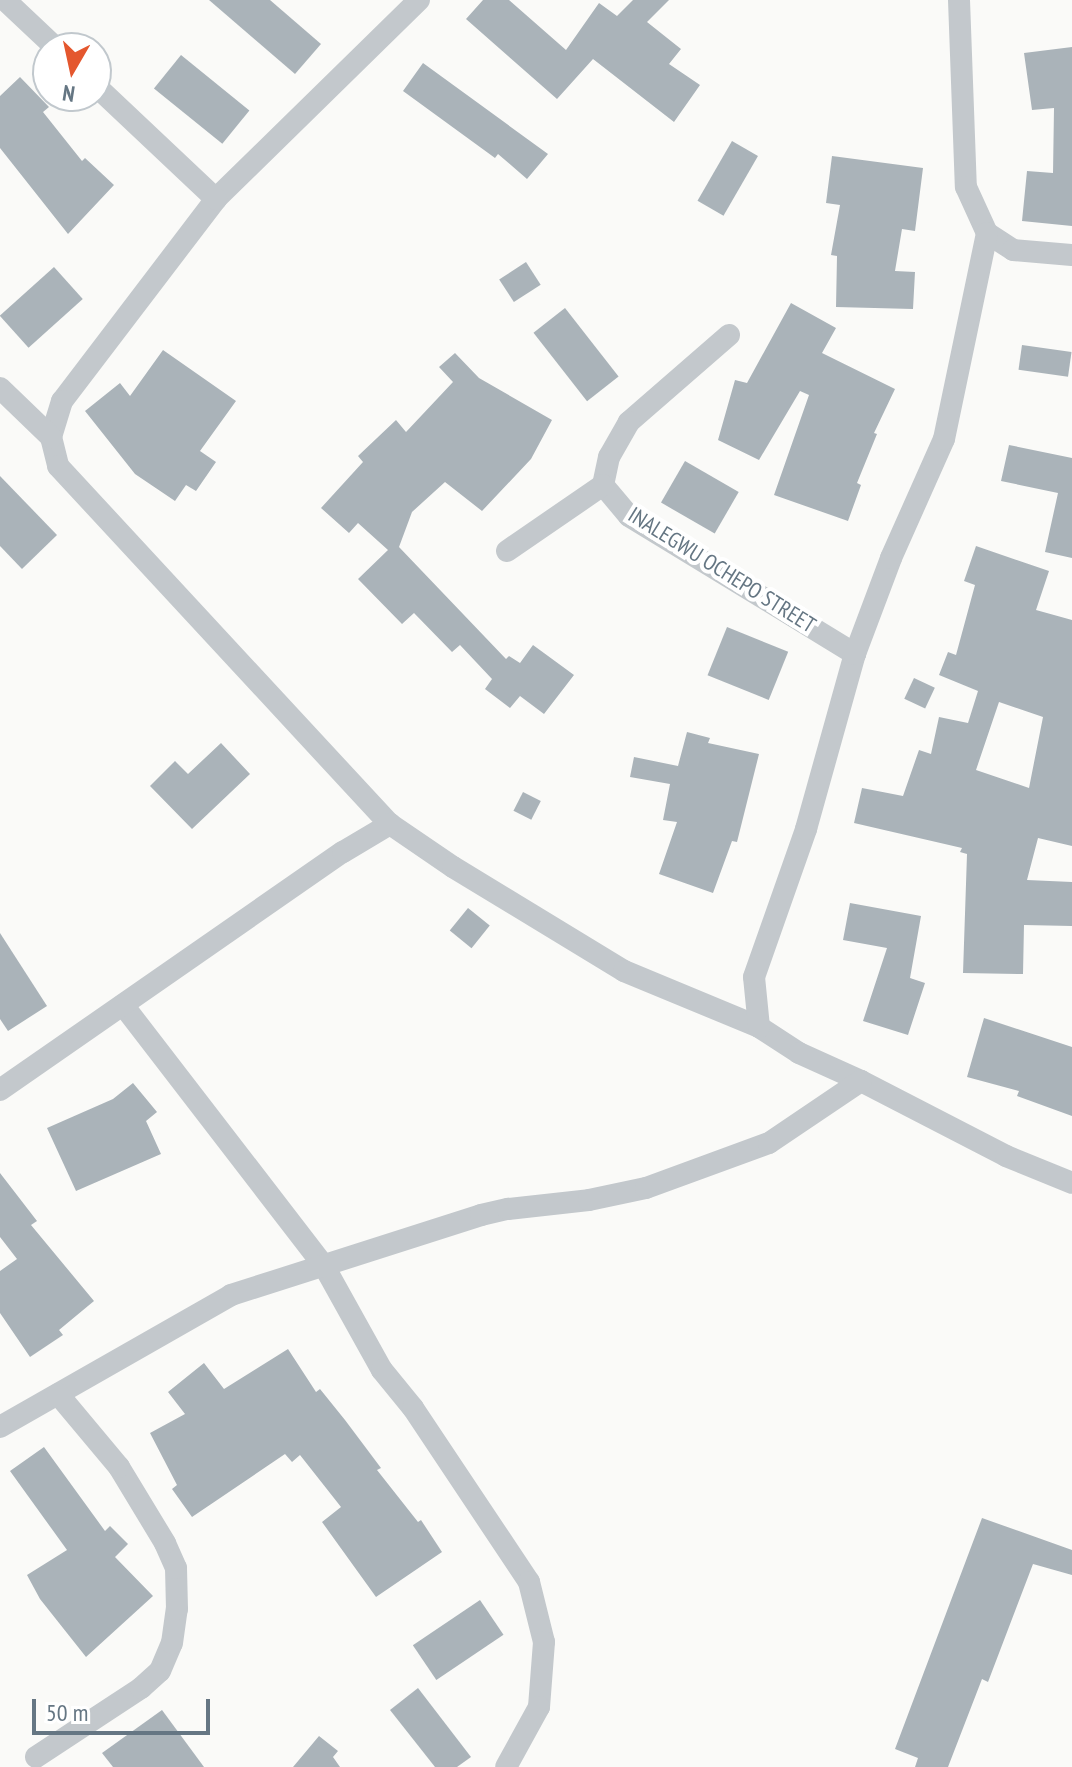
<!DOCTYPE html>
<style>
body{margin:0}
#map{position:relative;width:1072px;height:1767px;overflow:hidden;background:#fafaf8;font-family:"PT Sans Narrow",sans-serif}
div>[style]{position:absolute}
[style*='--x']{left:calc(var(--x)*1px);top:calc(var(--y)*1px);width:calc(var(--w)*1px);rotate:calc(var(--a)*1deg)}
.building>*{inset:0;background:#aab3b9;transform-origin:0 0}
.street>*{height:22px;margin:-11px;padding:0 11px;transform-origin:11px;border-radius:11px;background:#c3c8cc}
span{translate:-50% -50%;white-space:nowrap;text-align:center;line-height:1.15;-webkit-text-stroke:8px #fff;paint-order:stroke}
.street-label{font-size:22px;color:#657683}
.north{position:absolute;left:32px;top:32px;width:80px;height:80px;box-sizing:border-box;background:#fff;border:2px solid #c1c8cd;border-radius:50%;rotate:189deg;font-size:22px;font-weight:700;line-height:32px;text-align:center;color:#657683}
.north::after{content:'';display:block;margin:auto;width:28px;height:36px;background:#e4572e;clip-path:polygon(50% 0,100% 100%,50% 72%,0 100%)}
.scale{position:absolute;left:32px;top:1699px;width:178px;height:36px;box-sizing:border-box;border:4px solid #657683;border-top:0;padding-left:10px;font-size:24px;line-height:28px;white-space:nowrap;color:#657683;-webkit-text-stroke:6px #fff;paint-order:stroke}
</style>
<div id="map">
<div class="building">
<div style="clip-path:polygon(209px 0,270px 0,321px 44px,295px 74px)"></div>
<div style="clip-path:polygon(483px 0,509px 0,566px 50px,599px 3px,617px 16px,633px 0,669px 0,647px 22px,681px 49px,669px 64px,700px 85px,674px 122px,593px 59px,557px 99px,466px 19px)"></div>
<div style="clip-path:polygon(1072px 47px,1072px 226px,1022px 221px,1027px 171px,1053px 173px,1054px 108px,1032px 110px,1024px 53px)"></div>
<div style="left:181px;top:55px;width:88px;height:43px;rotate:39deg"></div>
<div style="clip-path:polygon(423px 63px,548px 154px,527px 179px,498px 154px,495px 158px,403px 91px)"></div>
<div style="clip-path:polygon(20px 77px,49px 107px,43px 112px,82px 161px,85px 158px,114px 185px,68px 234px,0 148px,0 96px)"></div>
<div style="left:732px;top:141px;width:30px;height:69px;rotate:30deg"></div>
<div style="clip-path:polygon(832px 156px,923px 168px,915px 231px,902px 229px,895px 271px,915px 272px,913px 309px,836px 307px,837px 256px,831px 255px,840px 205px,826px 203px)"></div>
<div style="left:526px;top:262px;width:27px;height:32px;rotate:57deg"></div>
<div style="left:54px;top:267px;width:43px;height:73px;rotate:48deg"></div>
<div style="clip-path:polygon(791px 303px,836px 328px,822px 353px,895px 389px,874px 433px,877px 434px,857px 483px,861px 485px,848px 521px,774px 495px,809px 395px,800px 391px,759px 460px,718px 440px,735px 380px,747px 383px)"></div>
<div style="left:565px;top:308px;width:87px;height:40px;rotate:52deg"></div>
<div style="left:1022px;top:345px;width:50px;height:25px;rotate:8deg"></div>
<div style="clip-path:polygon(163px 350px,236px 401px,200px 451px,216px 462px,196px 491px,186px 485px,175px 501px,135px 474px,85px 411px,120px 383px,130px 396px)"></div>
<div style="clip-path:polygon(455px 353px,479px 378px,552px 420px,531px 459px,482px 511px,445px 482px,412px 512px,399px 547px,506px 659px,509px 656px,520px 663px,533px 645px,574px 675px,544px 714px,520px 696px,510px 708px,485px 689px,492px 679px,460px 645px,452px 652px,414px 613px,402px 624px,358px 579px,388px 550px,358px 523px,349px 533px,321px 508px,363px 462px,358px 456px,396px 420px,406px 432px,453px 382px,439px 367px)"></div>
<div style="clip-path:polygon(1009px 445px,1072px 458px,1072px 558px,1045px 552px,1058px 493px,1001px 481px)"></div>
<div style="left:685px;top:461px;width:62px;height:48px;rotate:30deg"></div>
<div style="clip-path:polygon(0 476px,57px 535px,22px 569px,0 546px)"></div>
<div style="clip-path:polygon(evenodd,976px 546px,1049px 571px,1036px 610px,1072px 620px,1072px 846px,1038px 838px,1027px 880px,1072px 882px,1072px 926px,1024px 925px,1023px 974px,963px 973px,967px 854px,960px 852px,962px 848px,854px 823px,862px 788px,903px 796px,919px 750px,931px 754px,939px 717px,968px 723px,978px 691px,939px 675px,948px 652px,956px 655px,975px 585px,964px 581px,976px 546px,999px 702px,1043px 717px,1029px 788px,976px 770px,999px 702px)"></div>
<div style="left:727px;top:627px;width:66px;height:52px;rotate:22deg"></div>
<div style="left:914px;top:678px;width:23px;height:23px;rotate:25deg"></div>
<div style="clip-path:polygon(687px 732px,710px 738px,708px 743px,759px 754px,737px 842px,732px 841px,713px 893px,659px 874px,677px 822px,663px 820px,670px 784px,630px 777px,634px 757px,678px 766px)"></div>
<div style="clip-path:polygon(221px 743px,250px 774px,192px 829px,150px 786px,175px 761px,188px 774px)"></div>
<div style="left:523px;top:792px;width:20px;height:21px;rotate:27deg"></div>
<div style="clip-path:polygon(850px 903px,921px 916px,910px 978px,925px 983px,908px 1035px,863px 1021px,887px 948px,843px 940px)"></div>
<div style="left:468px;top:908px;width:28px;height:29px;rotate:39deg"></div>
<div style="clip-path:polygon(0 933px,47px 1006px,8px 1031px,0 1019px)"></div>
<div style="clip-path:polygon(984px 1018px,1072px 1047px,1072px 1116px,1017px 1096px,1019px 1091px,967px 1077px)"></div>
<div style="clip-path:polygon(133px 1083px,157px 1112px,146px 1121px,161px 1154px,76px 1191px,47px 1128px,113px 1099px)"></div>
<div style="clip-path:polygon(0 1173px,37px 1221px,31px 1225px,94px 1301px,59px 1330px,63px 1335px,30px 1357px,0 1313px,0 1271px,17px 1259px,0 1237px)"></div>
<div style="clip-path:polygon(288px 1349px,316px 1392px,320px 1389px,345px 1420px,381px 1468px,377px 1470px,418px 1522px,421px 1520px,442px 1552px,376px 1597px,322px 1522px,341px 1507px,300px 1455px,292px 1462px,285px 1454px,192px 1517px,172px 1489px,177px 1485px,150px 1433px,185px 1414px,168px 1392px,204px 1363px,224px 1389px)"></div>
<div style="clip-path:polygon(44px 1447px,105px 1531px,110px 1526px,128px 1544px,115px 1557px,153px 1596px,86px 1657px,40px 1599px,27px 1575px,67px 1550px,10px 1471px)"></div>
<div style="clip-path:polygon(982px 1518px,1072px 1550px,1072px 1575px,1033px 1564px,988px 1682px,982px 1679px,948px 1767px,915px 1767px,918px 1758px,895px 1749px)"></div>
<div style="left:480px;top:1600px;width:42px;height:81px;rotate:56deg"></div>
<div style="clip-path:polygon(418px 1688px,471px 1757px,457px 1767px,435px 1767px,390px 1710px)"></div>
<div style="clip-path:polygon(162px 1710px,204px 1767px,113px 1767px,102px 1753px)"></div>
<div style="clip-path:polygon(319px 1736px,338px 1751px,333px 1757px,340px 1767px,293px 1767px)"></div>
</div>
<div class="street">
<div style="--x:5;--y:0;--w:70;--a:43.3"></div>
<div style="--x:419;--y:0;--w:284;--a:135.6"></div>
<div style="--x:216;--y:199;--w:254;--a:127.3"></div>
<div style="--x:62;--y:401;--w:38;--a:107"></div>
<div style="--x:51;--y:437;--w:30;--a:76"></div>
<div style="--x:58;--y:466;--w:488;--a:47.2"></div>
<div style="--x:390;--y:824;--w:76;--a:34.3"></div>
<div style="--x:453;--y:867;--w:200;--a:31.3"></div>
<div style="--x:624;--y:971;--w:146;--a:22.5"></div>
<div style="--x:759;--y:1027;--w:48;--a:33"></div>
<div style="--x:799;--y:1053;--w:68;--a:24.3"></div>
<div style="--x:861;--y:1081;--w:163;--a:27.3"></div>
<div style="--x:1006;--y:1156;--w:71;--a:22.2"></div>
<div style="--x:959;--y:0;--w:187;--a:87.9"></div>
<div style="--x:966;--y:187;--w:51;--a:65.5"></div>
<div style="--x:987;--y:233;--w:31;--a:33"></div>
<div style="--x:1013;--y:250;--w:59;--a:4.8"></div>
<div style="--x:96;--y:86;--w:165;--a:43.3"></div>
<div style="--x:729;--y:335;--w:133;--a:139"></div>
<div style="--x:629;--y:422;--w:40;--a:119.7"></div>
<div style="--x:609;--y:457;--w:29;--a:102"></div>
<div style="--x:603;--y:485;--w:40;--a:50"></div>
<div style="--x:629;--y:516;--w:265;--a:31.4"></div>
<div style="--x:0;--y:388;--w:71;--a:43.9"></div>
<div style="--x:507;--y:551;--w:116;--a:-34.5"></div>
<div style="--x:123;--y:1005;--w:329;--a:52.4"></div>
<div style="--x:324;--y:1266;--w:119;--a:60.9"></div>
<div style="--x:382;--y:1370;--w:49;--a:50.8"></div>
<div style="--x:413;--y:1408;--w:209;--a:56.3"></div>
<div style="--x:529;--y:1582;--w:62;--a:76"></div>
<div style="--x:544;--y:1642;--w:65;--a:94.4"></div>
<div style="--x:539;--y:1707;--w:68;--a:118.8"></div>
<div style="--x:759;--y:1027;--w:50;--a:-95.7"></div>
<div style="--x:754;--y:977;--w:157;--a:-70.6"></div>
<div style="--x:806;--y:829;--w:182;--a:-74.4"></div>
<div style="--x:855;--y:654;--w:103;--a:-69.4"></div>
<div style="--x:891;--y:558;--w:130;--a:-66"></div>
<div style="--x:944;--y:439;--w:210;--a:-78.2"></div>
<div style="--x:0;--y:1090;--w:417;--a:-34.8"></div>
<div style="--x:343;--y:852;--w:55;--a:-30.8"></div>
<div style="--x:0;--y:1427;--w:266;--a:-29.7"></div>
<div style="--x:231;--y:1295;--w:262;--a:-17.7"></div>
<div style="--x:481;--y:1215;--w:28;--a:-13"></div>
<div style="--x:508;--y:1209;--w:81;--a:-6.3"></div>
<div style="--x:589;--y:1200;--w:58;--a:-11.9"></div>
<div style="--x:646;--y:1188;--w:131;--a:-20.1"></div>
<div style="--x:769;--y:1143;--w:111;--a:-34"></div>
<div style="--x:36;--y:1757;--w:126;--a:-33.3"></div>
<div style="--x:141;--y:1688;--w:25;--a:-42"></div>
<div style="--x:160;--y:1671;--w:30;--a:-67"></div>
<div style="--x:172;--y:1643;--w:34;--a:-82"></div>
<div style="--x:177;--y:1609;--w:41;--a:-91.4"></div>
<div style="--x:176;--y:1568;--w:27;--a:-114"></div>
<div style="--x:165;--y:1543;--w:89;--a:-121.2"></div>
<div style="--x:119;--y:1467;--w:95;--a:-129.9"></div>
</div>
<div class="street-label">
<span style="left:722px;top:570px;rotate:32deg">INALEGWU OCHEPO STREET</span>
</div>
<div class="north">N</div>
<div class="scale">50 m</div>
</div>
